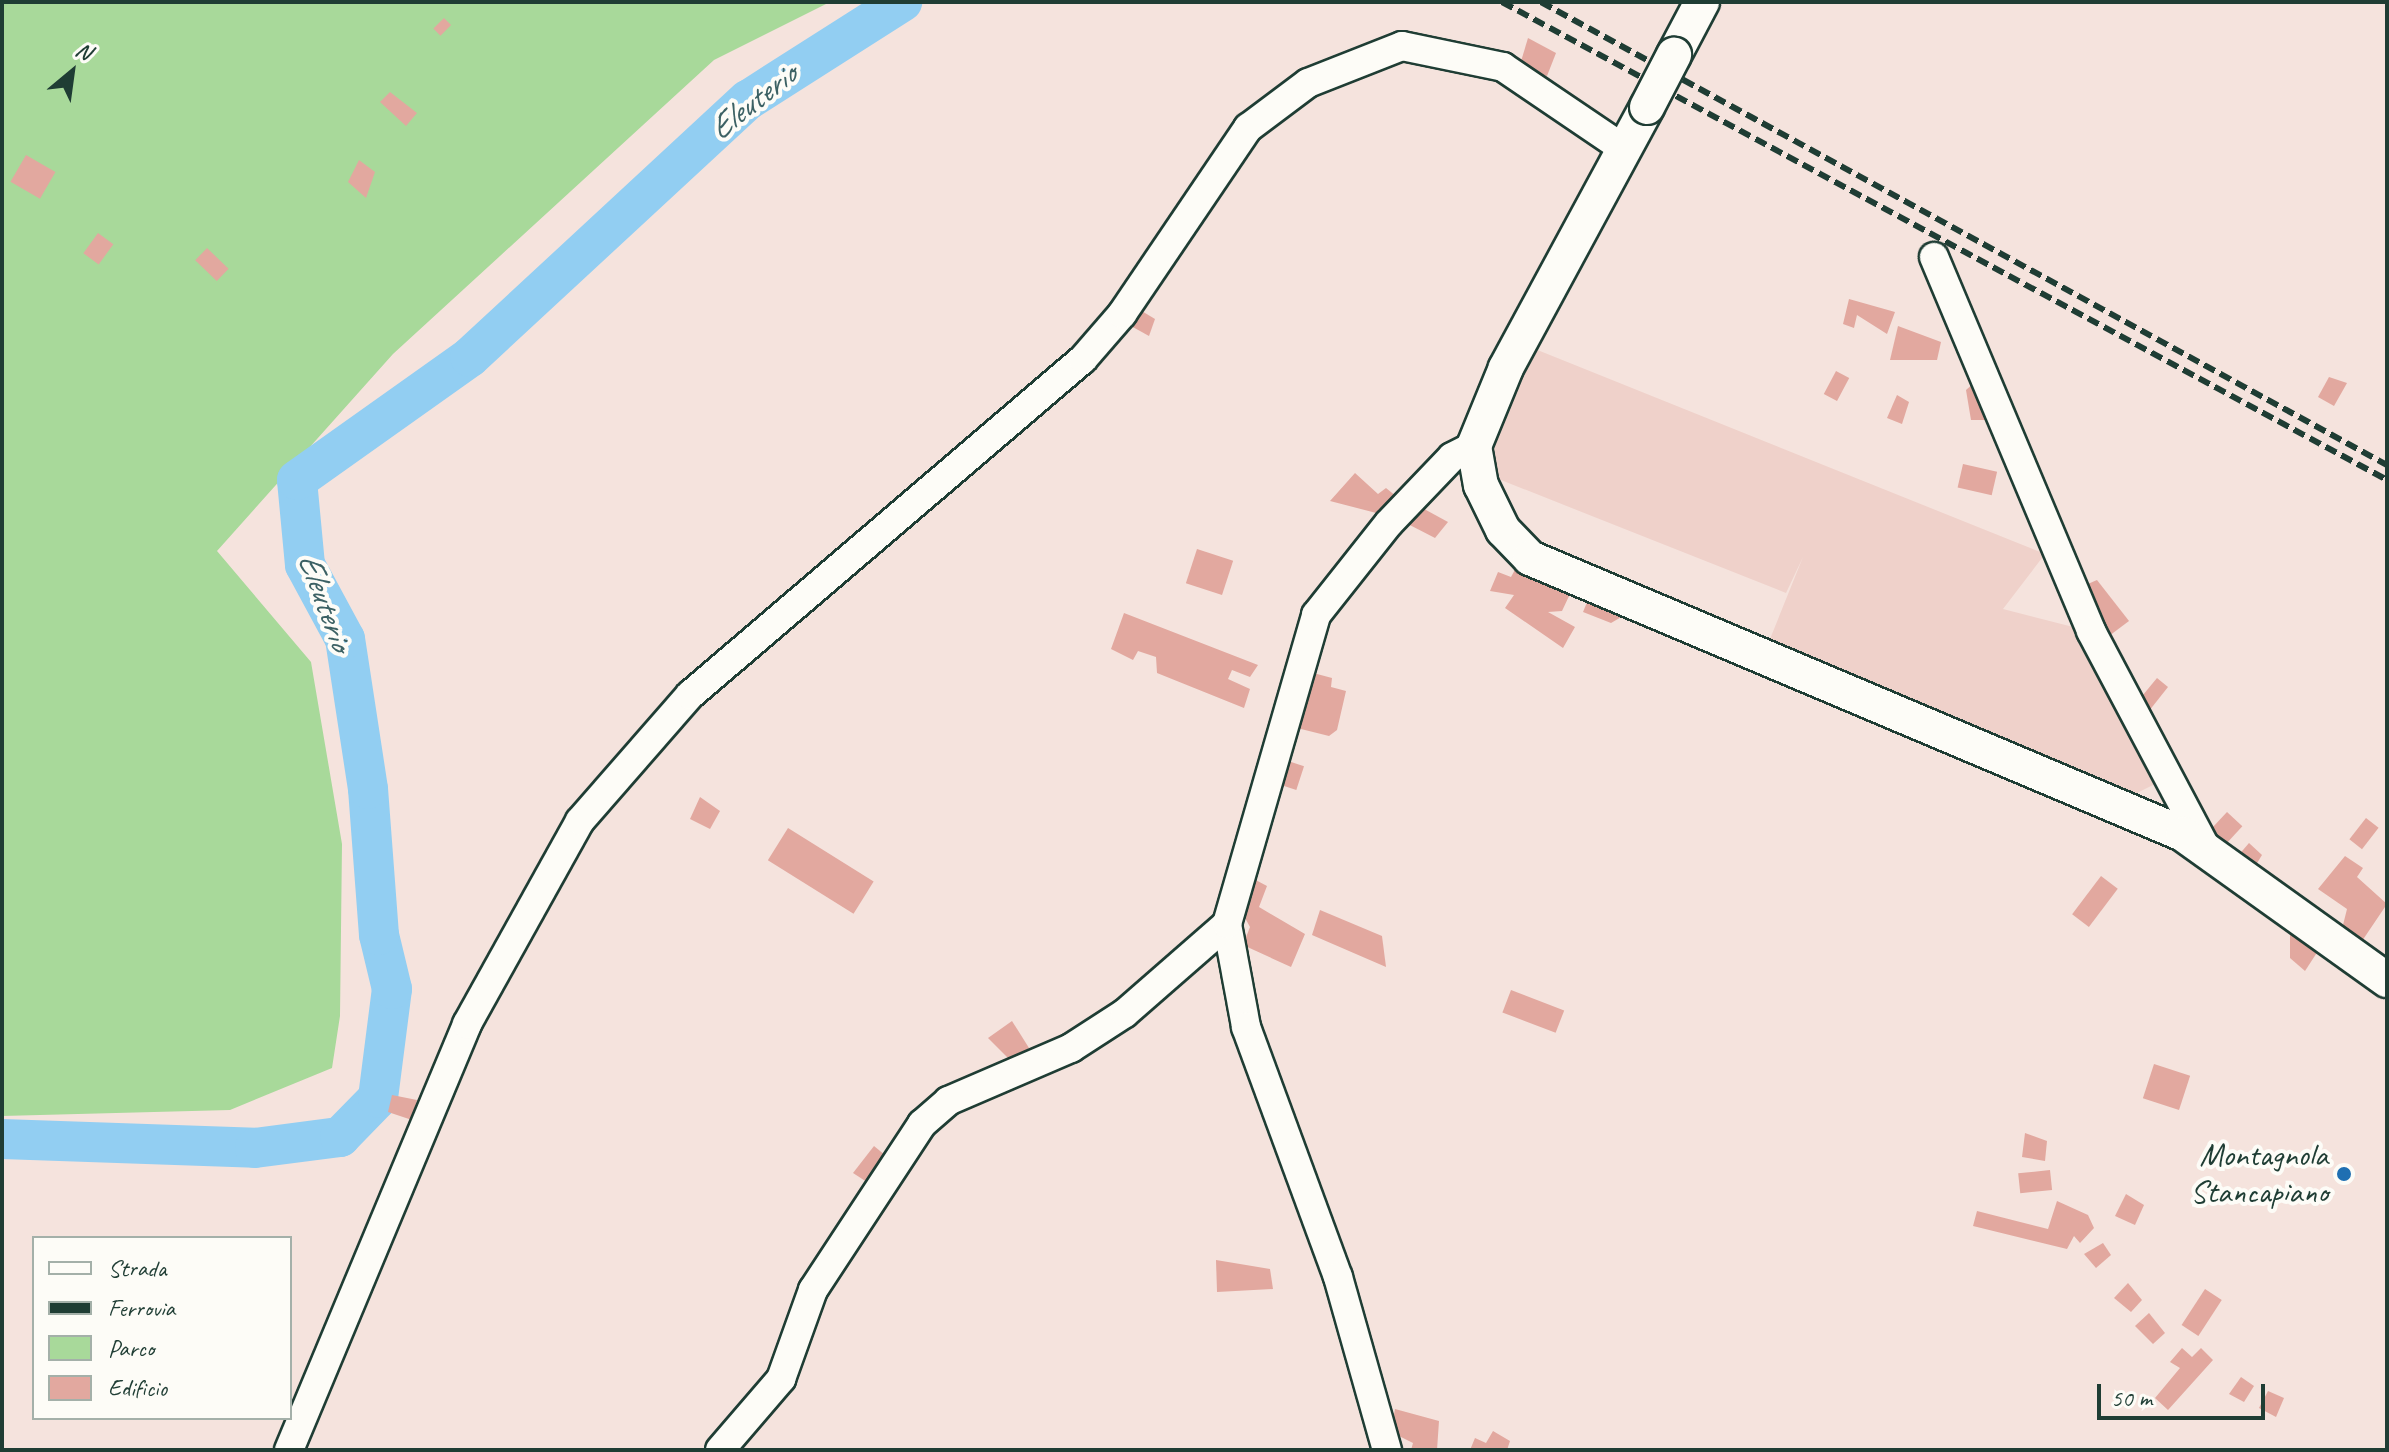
<!DOCTYPE html>
<style>
body{margin:0}
#map{position:relative;width:2389px;height:1452px;overflow:hidden;background:#f5e3dd;font-family:Caveat,sans-serif}
div>[style]{position:absolute}
[style*='--x']{left:calc(var(--x)*1px);top:calc(var(--y)*1px);width:calc(var(--w)*1px);rotate:calc(var(--a)*1deg)}
.built>*{inset:0;background:#efd1ca}
.green>*{inset:0;background:#a8d99a}
.river>*{height:40px;margin:-20px;padding:0 20px;transform-origin:20px;border-radius:20px;background:#92cef2}
.building>*{inset:0;background:#e2a89f;transform-origin:0 0}
.roads{filter:drop-shadow(2px 0 #1f3d34) drop-shadow(-2px 0 #1f3d34) drop-shadow(0 2px #1f3d34) drop-shadow(0 -2px #1f3d34)}
.minor>*{height:28px;margin:-14px;padding:0 14px;transform-origin:14px;border-radius:14px;background:#fdfcf7}
.tertiary>*{height:34px;margin:-17px;padding:0 17px;transform-origin:17px;border-radius:17px;background:#fdfcf7}
.rail>*{height:6px;margin-top:-3px;transform-origin:0;background:repeating-linear-gradient(90deg,#1f3d34 0 12px,transparent 0 18px)}
.bridges{filter:drop-shadow(2px 0 #1f3d34) drop-shadow(-2px 0 #1f3d34) drop-shadow(0 2px #1f3d34) drop-shadow(0 -2px #1f3d34)}
.tertiary-bridge>*{height:34px;margin:-17px;padding:0 17px;transform-origin:17px;border-radius:17px;background:#fdfcf7}
.dots>*{width:22px;height:22px;translate:-50% -50%;box-sizing:border-box;border:4px solid #fdfcf7;border-radius:50%}
span{translate:-50% -50%;white-space:nowrap;text-align:center;line-height:1.15;-webkit-text-stroke:8px #fdfcf7;paint-order:stroke}
.poi-label{font-size:32px;color:#1f3d34}
.right{translate:-100% -50%;text-align:right}
.water-label{font-size:34px;color:#3c6164;font-style:italic}
.frame{position:absolute;inset:0;border:4px solid #1f3d34;pointer-events:none}
.legend{position:absolute;left:32px;top:1236px;width:260px;height:184px;box-sizing:border-box;background:#fdfcf7;border:2px solid #a4b0a9;margin:0;padding:10px 14px;list-style:none;font-size:24px;color:#1f3d34}
.legend li{display:flex;align-items:center;gap:16px;height:40px}
.legend b{width:40px;border:2px solid #a4b0a9}
.north{position:absolute;left:32px;top:32px;width:80px;height:80px;-webkit-text-stroke:6px #fdfcf7;paint-order:stroke;rotate:29deg;font-size:22px;font-weight:700;line-height:32px;text-align:center;color:#1f3d34}
.north::after{content:'';display:block;margin:auto;width:28px;height:36px;background:#1f3d34;clip-path:polygon(50% 0,100% 100%,50% 72%,0 100%)}
.scale{position:absolute;left:2097px;top:1384px;width:168px;height:36px;box-sizing:border-box;border:4px solid #1f3d34;border-top:0;padding-left:10px;font-size:24px;line-height:28px;white-space:nowrap;color:#1f3d34;-webkit-text-stroke:6px #fdfcf7;paint-order:stroke}
</style>
<div id="map">
<div class="built">
<div style="clip-path:polygon(1530px 347px,2045px 554px,2003px 609px,2077px 628px,2157px 783px,2135px 794px,1770px 639px,1803px 557px,1786px 593px,1496px 478px,1489px 452px)"></div>
</div>
<div class="green">
<div style="clip-path:polygon(2px 2px,830px 2px,714px 60px,393px 354px,217px 551px,311px 662px,342px 844px,340px 1016px,332px 1068px,230px 1110px,2px 1116px)"></div>
</div>
<div class="river">
<div style="--x:2;--y:1139;--w:253;--a:2"></div>
<div style="--x:255;--y:1148;--w:86;--a:-7.4"></div>
<div style="--x:340;--y:1137;--w:54;--a:-45.7"></div>
<div style="--x:378;--y:1098;--w:110;--a:-82.7"></div>
<div style="--x:392;--y:989;--w:56;--a:-103.5"></div>
<div style="--x:379;--y:935;--w:146;--a:-94.3"></div>
<div style="--x:368;--y:789;--w:152;--a:-98.7"></div>
<div style="--x:345;--y:639;--w:84;--a:-118.4"></div>
<div style="--x:305;--y:565;--w:85;--a:-95.4"></div>
<div style="--x:297;--y:480;--w:212;--a:-35.4"></div>
<div style="--x:470;--y:357;--w:379;--a:-42.8"></div>
<div style="--x:748;--y:100;--w:183;--a:-32.5"></div>
</div>
<div class="building">
<div style="left:444px;top:18px;width:10px;height:15px;rotate:45deg"></div>
<div style="clip-path:polygon(1528px 38px,1556px 53px,1547px 76px,1519px 68px)"></div>
<div style="clip-path:polygon(390px 92px,417px 113px,406px 126px,380px 102px)"></div>
<div style="left:26px;top:155px;width:34px;height:31px;rotate:30deg"></div>
<div style="clip-path:polygon(359px 160px,375px 172px,366px 198px,348px 182px)"></div>
<div style="left:98px;top:233px;width:19px;height:25px;rotate:36deg"></div>
<div style="left:207px;top:248px;width:30px;height:17px;rotate:44deg"></div>
<div style="clip-path:polygon(1849px 299px,1895px 312px,1887px 334px,1857px 315px,1854px 328px,1843px 324px)"></div>
<div style="clip-path:polygon(1140px 310px,1155px 319px,1149px 336px,1131px 326px)"></div>
<div style="clip-path:polygon(1898px 326px,1941px 342px,1937px 360px,1890px 360px)"></div>
<div style="left:1836px;top:371px;width:15px;height:26px;rotate:28deg"></div>
<div style="clip-path:polygon(2329px 377px,2347px 383px,2334px 406px,2318px 397px)"></div>
<div style="clip-path:polygon(1974px 383px,1991px 420px,1971px 420px,1966px 390px)"></div>
<div style="clip-path:polygon(1897px 395px,1909px 402px,1902px 424px,1887px 418px)"></div>
<div style="left:1963px;top:464px;width:35px;height:24px;rotate:13deg"></div>
<div style="clip-path:polygon(1355px 473px,1378px 494px,1386px 488px,1397px 497px,1384px 515px,1330px 501px)"></div>
<div style="clip-path:polygon(1415px 504px,1448px 522px,1435px 538px,1402px 521px)"></div>
<div style="left:1197px;top:549px;width:38px;height:36px;rotate:18deg"></div>
<div style="clip-path:polygon(1517px 566px,1570px 594px,1562px 611px,1548px 612px,1575px 627px,1563px 648px,1505px 608px,1514px 595px,1490px 591px,1498px 572px,1511px 577px)"></div>
<div style="clip-path:polygon(2097px 580px,2129px 621px,2105px 639px,2081px 587px)"></div>
<div style="clip-path:polygon(1590px 595px,1630px 612px,1611px 623px,1583px 612px)"></div>
<div style="clip-path:polygon(1124px 613px,1258px 665px,1250px 677px,1232px 670px,1228px 679px,1250px 689px,1244px 708px,1157px 673px,1156px 657px,1138px 651px,1133px 660px,1111px 649px)"></div>
<div style="clip-path:polygon(1302px 670px,1332px 678px,1331px 687px,1346px 691px,1337px 730px,1329px 736px,1297px 728px)"></div>
<div style="clip-path:polygon(2157px 678px,2168px 687px,2145px 716px,2138px 701px)"></div>
<div style="left:1285px;top:760px;width:20px;height:25px;rotate:18deg"></div>
<div style="clip-path:polygon(700px 797px,720px 811px,710px 829px,690px 819px)"></div>
<div style="left:2227px;top:812px;width:21px;height:23px;rotate:43deg"></div>
<div style="left:2366px;top:818px;width:16px;height:27px;rotate:38deg"></div>
<div style="left:788px;top:828px;width:101px;height:38px;rotate:32deg"></div>
<div style="clip-path:polygon(2249px 843px,2262px 855px,2254px 868px,2237px 857px)"></div>
<div style="clip-path:polygon(2345px 856px,2363px 868px,2357px 877px,2387px 904px,2360px 944px,2342px 929px,2347px 909px,2318px 889px)"></div>
<div style="left:2101px;top:876px;width:21px;height:48px;rotate:37deg"></div>
<div style="clip-path:polygon(1250px 877px,1267px 886px,1259px 907px,1305px 934px,1291px 967px,1243px 945px,1250px 927px,1239px 907px)"></div>
<div style="clip-path:polygon(1320px 910px,1382px 936px,1386px 967px,1312px 935px)"></div>
<div style="clip-path:polygon(2290px 932px,2318px 951px,2305px 971px,2290px 958px)"></div>
<div style="left:1511px;top:990px;width:57px;height:24px;rotate:21deg"></div>
<div style="clip-path:polygon(1012px 1021px,1029px 1048px,1013px 1063px,988px 1038px)"></div>
<div style="left:2154px;top:1064px;width:38px;height:36px;rotate:18deg"></div>
<div style="clip-path:polygon(392px 1095px,417px 1100px,412px 1120px,388px 1112px)"></div>
<div style="clip-path:polygon(2025px 1133px,2047px 1141px,2045px 1161px,2022px 1157px)"></div>
<div style="clip-path:polygon(874px 1146px,891px 1160px,870px 1184px,853px 1173px)"></div>
<div style="left:2050px;top:1170px;width:20px;height:32px;rotate:84deg"></div>
<div style="clip-path:polygon(2126px 1194px,2144px 1205px,2135px 1225px,2115px 1216px)"></div>
<div style="clip-path:polygon(2057px 1201px,2088px 1215px,2094px 1228px,2080px 1243px,2074px 1236px,2067px 1249px,1973px 1226px,1977px 1211px,2048px 1229px)"></div>
<div style="clip-path:polygon(2103px 1243px,2111px 1255px,2096px 1268px,2084px 1254px)"></div>
<div style="clip-path:polygon(1216px 1260px,1270px 1269px,1273px 1289px,1217px 1292px)"></div>
<div style="clip-path:polygon(2128px 1283px,2142px 1300px,2131px 1312px,2114px 1298px)"></div>
<div style="left:2205px;top:1289px;width:20px;height:43px;rotate:33deg"></div>
<div style="clip-path:polygon(2149px 1313px,2165px 1333px,2153px 1344px,2135px 1326px)"></div>
<div style="clip-path:polygon(2182px 1348px,2192px 1357px,2201px 1348px,2213px 1360px,2168px 1410px,2155px 1398px,2180px 1368px,2170px 1362px)"></div>
<div style="clip-path:polygon(2241px 1377px,2254px 1386px,2244px 1402px,2229px 1394px)"></div>
<div style="clip-path:polygon(2268px 1391px,2284px 1398px,2276px 1417px,2259px 1408px)"></div>
<div style="clip-path:polygon(1395px 1409px,1439px 1421px,1437px 1450px,1411px 1450px,1413px 1443px,1391px 1432px)"></div>
<div style="clip-path:polygon(1493px 1431px,1510px 1441px,1507px 1450px,1470px 1450px,1475px 1438px,1486px 1443px)"></div>
</div>
<div class="roads">
<div class="minor">
<div style="--x:1934;--y:257;--w:406;--a:67.2"></div>
<div style="--x:2091;--y:631;--w:246;--a:62.1"></div>
<div style="--x:1227;--y:924;--w:105;--a:79.5"></div>
<div style="--x:1246;--y:1027;--w:266;--a:69.8"></div>
<div style="--x:1338;--y:1277;--w:180;--a:74.2"></div>
<div style="--x:289;--y:1450;--w:462;--a:-67.3"></div>
<div style="--x:467;--y:1024;--w:232;--a:-60.9"></div>
<div style="--x:580;--y:821;--w:167;--a:-48.9"></div>
<div style="--x:690;--y:695;--w:517;--a:-40.53"></div>
<div style="--x:1083;--y:359;--w:60;--a:-49.1"></div>
<div style="--x:1122;--y:314;--w:225;--a:-55.9"></div>
<div style="--x:1248;--y:128;--w:75;--a:-36.9"></div>
<div style="--x:1308;--y:83;--w:101;--a:-21.5"></div>
<div style="--x:1402;--y:46;--w:103;--a:11.7"></div>
<div style="--x:1503;--y:67;--w:146;--a:34.1"></div>
<div style="--x:720;--y:1450;--w:94;--a:-49.3"></div>
<div style="--x:781;--y:1379;--w:95;--a:-70.2"></div>
<div style="--x:813;--y:1290;--w:199;--a:-56.7"></div>
<div style="--x:922;--y:1124;--w:35;--a:-41"></div>
<div style="--x:948;--y:1101;--w:134;--a:-23.3"></div>
<div style="--x:1071;--y:1048;--w:64;--a:-32.9"></div>
<div style="--x:1125;--y:1013;--w:135;--a:-41.1"></div>
<div style="--x:1227;--y:924;--w:322;--a:-73.9"></div>
<div style="--x:1316;--y:615;--w:117;--a:-51.6"></div>
<div style="--x:1389;--y:523;--w:91;--a:-46.3"></div>
<div style="--x:1452;--y:457;--w:25;--a:-27"></div>
</div>
<div class="tertiary">
<div style="--x:1674;--y:55;--w:60;--a:-62.2"></div>
<div style="--x:1647;--y:107;--w:297;--a:118.4"></div>
<div style="--x:1506;--y:368;--w:84;--a:112.3"></div>
<div style="--x:1474;--y:446;--w:40;--a:80"></div>
<div style="--x:1481;--y:485;--w:50;--a:63.9"></div>
<div style="--x:1503;--y:530;--w:39;--a:46"></div>
<div style="--x:1530;--y:558;--w:709;--a:22.91"></div>
<div style="--x:2183;--y:834;--w:251;--a:35.6"></div>
</div>
</div>
<div class="rail">
<div style="--x:1502;--y:2;--w:1006;--a:28.37"></div>
<div style="--x:1541;--y:2;--w:964;--a:28.69"></div>
</div>
<div class="bridges">
<div class="tertiary-bridge">
<div style="--x:1647;--y:107;--w:59;--a:-62.6"></div>
</div>
</div>
<div class="dots">
<div style="left:2344px;top:1174px;background:#1f6fb2"></div>
</div>
<div class="poi-label">
<span class="right" style="left:2328px;top:1174px">Montagnola<br>Stancapiano</span>
</div>
<div class="water-label">
<span style="left:752px;top:101px;rotate:-38deg">Eleuterio</span>
<span style="left:326px;top:601px;rotate:70deg">Eleuterio</span>
</div>
<div class="frame"></div>
<ul class="legend">
<li><b style="height:10px;background:#fdfcf7"></b>Strada</li>
<li><b style="height:10px;background:#1f3d34"></b>Ferrovia</li>
<li><b style="height:22px;background:#a8d99a"></b>Parco</li>
<li><b style="height:22px;background:#e2a89f"></b>Edificio</li>
</ul>
<div class="north">N</div>
<div class="scale">50 m</div>
</div>
